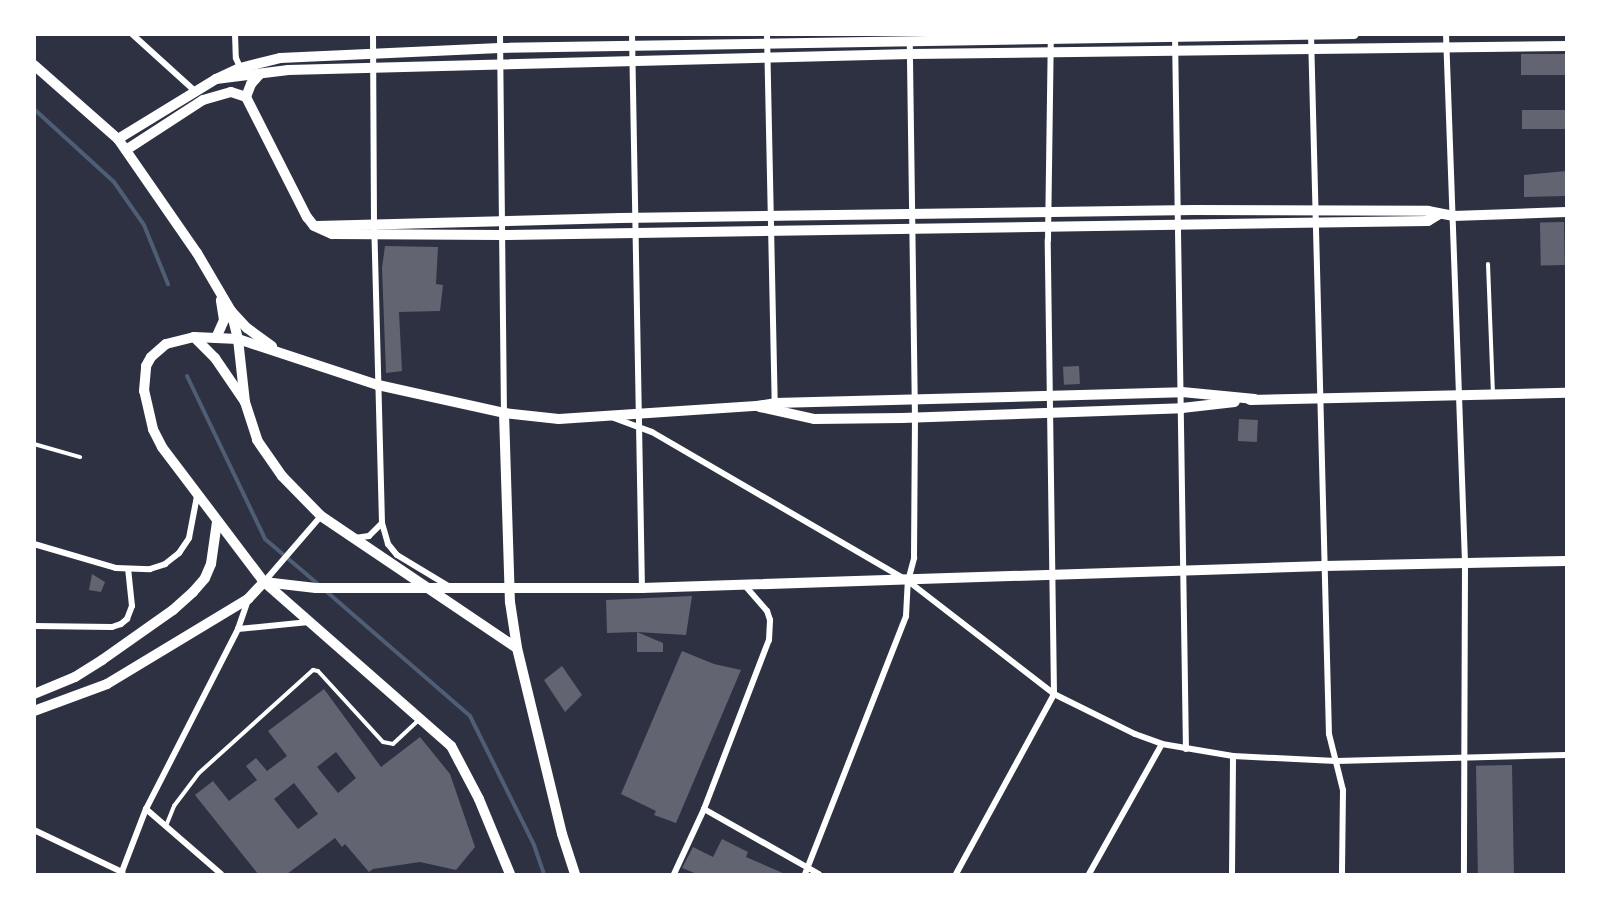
<!DOCTYPE html>
<style>
body{margin:0}
#map{position:relative;width:1601px;height:909px;overflow:hidden;background:#2d3142;font-family:Figtree,sans-serif}
div>[style]{position:absolute}
[style*='--x']{left:calc(var(--x)*1px);top:calc(var(--y)*1px);width:calc(var(--w)*1px);rotate:calc(var(--a)*1deg)}
.stream>*{height:4px;margin:-2px;padding:0 2px;transform-origin:2px;border-radius:2px;background:#4f5d75}
.building>*{inset:0;background:#626471;transform-origin:0 0}
.service>*{height:4px;margin:-2px;padding:0 2px;transform-origin:2px;border-radius:2px;background:#fff}
.minor>*{height:6px;margin:-3px;padding:0 3px;transform-origin:3px;border-radius:3px;background:#fff}
.tertiary>*{height:10px;margin:-5px;padding:0 5px;transform-origin:5px;border-radius:5px;background:#fff}
.secondary>*{height:10px;margin:-5px;padding:0 5px;transform-origin:5px;border-radius:5px;background:#fff}
span{translate:-50% -50%;white-space:nowrap;text-align:center;line-height:1.15;-webkit-text-stroke:4.5px #fff;paint-order:stroke}
.frame{position:absolute;inset:0;border:36px solid #fff;pointer-events:none}
</style>
<div id="map">
<div class="stream">
<div style="--x:34;--y:109;--w:108;--a:42.4"></div>
<div style="--x:114;--y:182;--w:52;--a:55.1"></div>
<div style="--x:144;--y:225;--w:64;--a:67.9"></div>
<div style="--x:187;--y:376;--w:181;--a:64.4"></div>
<div style="--x:265;--y:539;--w:71;--a:40.4"></div>
<div style="--x:327;--y:592;--w:189;--a:40.9"></div>
<div style="--x:470;--y:716;--w:144;--a:63.6"></div>
<div style="--x:534;--y:845;--w:31;--a:71"></div>
</div>
<div class="building">
<div style="left:1566px;top:54px;width:21px;height:45px;rotate:90deg"></div>
<div style="left:1566px;top:110px;width:19px;height:44px;rotate:90deg"></div>
<div style="clip-path:polygon(1566px 171px,1566px 196px,1524px 197px,1524px 175px)"></div>
<div style="left:1564px;top:222px;width:43px;height:24px;rotate:89deg"></div>
<div style="clip-path:polygon(385px 246px,438px 247px,436px 284px,443px 285px,440px 311px,399px 312px,402px 371px,386px 373px,382px 268px)"></div>
<div style="left:1079px;top:366px;width:18px;height:16px;rotate:87deg"></div>
<div style="left:1239px;top:419px;width:19px;height:22px;rotate:3deg"></div>
<div style="clip-path:polygon(92px 574px,105px 582px,101px 592px,89px 590px)"></div>
<div style="clip-path:polygon(692px 596px,686px 635px,637px 632px,663px 643px,663px 652px,637px 652px,637px 632px,607px 633px,606px 600px)"></div>
<div style="clip-path:polygon(682px 651px,714px 664px,741px 670px,676px 823px,654px 815px,656px 811px,621px 794px)"></div>
<div style="clip-path:polygon(562px 666px,582px 695px,565px 712px,544px 680px)"></div>
<div style="clip-path:polygon(evenodd,324px 689px,381px 767px,420px 737px,450px 774px,475px 847px,456px 870px,420px 862px,373px 869px,369px 872px,345px 844px,342px 847px,335px 838px,287px 874px,258px 874px,195px 795px,213px 781px,229px 801px,257px 780px,246px 766px,256px 758px,267px 771px,287px 756px,268px 731px,324px 689px,336px 752px,356px 778px,338px 793px,317px 767px,336px 752px,324px 689px,294px 783px,318px 814px,298px 829px,274px 799px,294px 783px)"></div>
<div style="left:1512px;top:765px;width:109px;height:36px;rotate:89deg"></div>
<div style="clip-path:polygon(722px 839px,748px 852px,746px 857px,785px 874px,697px 874px,682px 868px,693px 847px,713px 857px)"></div>
</div>
<div class="service">
<div style="--x:1488;--y:264;--w:131;--a:87.8"></div>
<div style="--x:34;--y:444;--w:48;--a:15.8"></div>
<div style="--x:166;--y:826;--w:22;--a:-68"></div>
<div style="--x:174;--y:806;--w:41;--a:-52.9"></div>
<div style="--x:199;--y:773;--w:154;--a:-42.1"></div>
<div style="--x:313;--y:670;--w:5;--a:11"></div>
<div style="--x:318;--y:671;--w:96;--a:47.5"></div>
<div style="--x:383;--y:742;--w:10;--a:11"></div>
<div style="--x:393;--y:744;--w:37;--a:-43"></div>
</div>
<div class="minor">
<div style="--x:132;--y:34;--w:86;--a:42.2"></div>
<div style="--x:235;--y:34;--w:24;--a:88"></div>
<div style="--x:236;--y:58;--w:13;--a:67"></div>
<div style="--x:500;--y:34;--w:379;--a:89.4"></div>
<div style="--x:632;--y:34;--w:554;--a:88.97"></div>
<div style="--x:767;--y:34;--w:369;--a:88.8"></div>
<div style="--x:1311;--y:34;--w:700;--a:88.53"></div>
<div style="--x:1329;--y:734;--w:58;--a:76"></div>
<div style="--x:1343;--y:790;--w:84;--a:90.7"></div>
<div style="--x:1446;--y:34;--w:528;--a:87.94"></div>
<div style="--x:1465;--y:562;--w:312;--a:90.2"></div>
<div style="--x:1175;--y:35;--w:714;--a:89.12"></div>
<div style="--x:614;--y:418;--w:40;--a:20.2"></div>
<div style="--x:652;--y:432;--w:296;--a:30.2"></div>
<div style="--x:908;--y:581;--w:185;--a:37.7"></div>
<div style="--x:1054;--y:694;--w:90;--a:26.3"></div>
<div style="--x:1135;--y:734;--w:29;--a:20"></div>
<div style="--x:1162;--y:744;--w:72;--a:9.6"></div>
<div style="--x:1233;--y:756;--w:103;--a:2.8"></div>
<div style="--x:1336;--y:761;--w:230;--a:-1.5"></div>
<div style="--x:382;--y:523;--w:22;--a:74"></div>
<div style="--x:388;--y:544;--w:14;--a:51"></div>
<div style="--x:397;--y:555;--w:62;--a:31.1"></div>
<div style="--x:355;--y:538;--w:14;--a:-8"></div>
<div style="--x:369;--y:536;--w:18;--a:-45"></div>
<div style="--x:382;--y:523;--w:300;--a:-91.5"></div>
<div style="--x:374;--y:223;--w:189;--a:-90.3"></div>
<div style="--x:34;--y:544;--w:85;--a:16.3"></div>
<div style="--x:116;--y:568;--w:34;--a:2"></div>
<div style="--x:150;--y:569;--w:16;--a:-18"></div>
<div style="--x:165;--y:564;--w:18;--a:-38"></div>
<div style="--x:179;--y:553;--w:18;--a:-56"></div>
<div style="--x:189;--y:538;--w:43;--a:-79.2"></div>
<div style="--x:264;--y:582;--w:87;--a:-49.2"></div>
<div style="--x:34;--y:626;--w:78;--a:0.7"></div>
<div style="--x:112;--y:627;--w:9;--a:-18"></div>
<div style="--x:121;--y:624;--w:8;--a:-40"></div>
<div style="--x:127;--y:619;--w:14;--a:-69"></div>
<div style="--x:132;--y:606;--w:37;--a:-96"></div>
<div style="--x:238;--y:629;--w:71;--a:-5.6"></div>
<div style="--x:146;--y:809;--w:99;--a:40.9"></div>
<div style="--x:704;--y:809;--w:132;--a:29.5"></div>
<div style="--x:34;--y:830;--w:98;--a:25.5"></div>
<div style="--x:121;--y:874;--w:70;--a:-69"></div>
<div style="--x:146;--y:809;--w:202;--a:-62.9"></div>
<div style="--x:238;--y:629;--w:31;--a:-71"></div>
<div style="--x:674;--y:874;--w:72;--a:-65.2"></div>
<div style="--x:704;--y:809;--w:181;--a:-69"></div>
<div style="--x:769;--y:640;--w:20;--a:-87"></div>
<div style="--x:770;--y:620;--w:9;--a:-108"></div>
<div style="--x:767;--y:611;--w:33;--a:-131"></div>
<div style="--x:805;--y:874;--w:277;--a:-68.6"></div>
<div style="--x:906;--y:616;--w:35;--a:-87"></div>
<div style="--x:908;--y:581;--w:24;--a:-75"></div>
<div style="--x:914;--y:558;--w:140;--a:-89.6"></div>
<div style="--x:915;--y:418;--w:377;--a:-90.8"></div>
<div style="--x:956;--y:874;--w:205;--a:-61.4"></div>
<div style="--x:1054;--y:694;--w:454;--a:-90.8"></div>
<div style="--x:1048;--y:240;--w:204;--a:-89.2"></div>
<div style="--x:1089;--y:874;--w:149;--a:-60.7"></div>
<div style="--x:1232;--y:874;--w:118;--a:-89.5"></div>
</div>
<div class="tertiary">
<div style="--x:34;--y:65;--w:112;--a:41.4"></div>
<div style="--x:118;--y:139;--w:139;--a:55.3"></div>
<div style="--x:197;--y:253;--w:67;--a:59.6"></div>
<div style="--x:231;--y:311;--w:29;--a:76"></div>
<div style="--x:238;--y:339;--w:63;--a:83.7"></div>
<div style="--x:245;--y:402;--w:40;--a:72"></div>
<div style="--x:257;--y:440;--w:44;--a:55.2"></div>
<div style="--x:282;--y:476;--w:56;--a:45.7"></div>
<div style="--x:321;--y:516;--w:236;--a:34"></div>
<div style="--x:260;--y:74;--w:13;--a:132"></div>
<div style="--x:251;--y:84;--w:14;--a:111"></div>
<div style="--x:246;--y:97;--w:135;--a:63.1"></div>
<div style="--x:307;--y:217;--w:11;--a:52"></div>
<div style="--x:314;--y:226;--w:20;--a:24"></div>
<div style="--x:332;--y:234;--w:170;--a:0.3"></div>
<div style="--x:502;--y:235;--w:926;--a:-0.87"></div>
<div style="--x:1428;--y:221;--w:12;--a:-31"></div>
<div style="--x:216;--y:79;--w:73;--a:-7.1"></div>
<div style="--x:288;--y:70;--w:623;--a:-1.47"></div>
<div style="--x:911;--y:54;--w:655;--a:-0.7"></div>
<div style="--x:118;--y:139;--w:115;--a:-31.5"></div>
<div style="--x:216;--y:79;--w:26;--a:-25"></div>
<div style="--x:240;--y:68;--w:41;--a:-14"></div>
<div style="--x:280;--y:58;--w:220;--a:-2.6"></div>
<div style="--x:500;--y:48;--w:854;--a:-0.94"></div>
<div style="--x:126;--y:150;--w:92;--a:-33"></div>
<div style="--x:203;--y:100;--w:29;--a:-16"></div>
<div style="--x:231;--y:92;--w:16;--a:18"></div>
<div style="--x:317;--y:226;--w:303;--a:-1.5"></div>
<div style="--x:620;--y:218;--w:574;--a:-0.8"></div>
<div style="--x:1194;--y:210;--w:234;--a:0.2"></div>
<div style="--x:1428;--y:211;--w:25;--a:11"></div>
<div style="--x:1453;--y:216;--w:113;--a:-2"></div>
<div style="--x:216;--y:338;--w:20;--a:-66"></div>
<div style="--x:224;--y:320;--w:20;--a:-99"></div>
</div>
<div class="secondary">
<div style="--x:231;--y:311;--w:23;--a:47"></div>
<div style="--x:247;--y:328;--w:31;--a:36"></div>
<div style="--x:194;--y:337;--w:30;--a:45"></div>
<div style="--x:215;--y:358;--w:53;--a:55.7"></div>
<div style="--x:1250;--y:400;--w:316;--a:-1.3"></div>
<div style="--x:760;--y:407;--w:55;--a:12.5"></div>
<div style="--x:814;--y:419;--w:88;--a:-0.7"></div>
<div style="--x:902;--y:418;--w:280;--a:-2"></div>
<div style="--x:1182;--y:408;--w:53;--a:-6.5"></div>
<div style="--x:504;--y:413;--w:189;--a:88.2"></div>
<div style="--x:510;--y:602;--w:47;--a:81.3"></div>
<div style="--x:517;--y:648;--w:191;--a:76.4"></div>
<div style="--x:562;--y:834;--w:42;--a:72"></div>
<div style="--x:264;--y:582;--w:52;--a:6.6"></div>
<div style="--x:316;--y:588;--w:326;--a:0"></div>
<div style="--x:642;--y:588;--w:682;--a:-1.85"></div>
<div style="--x:1324;--y:566;--w:242;--a:-1.2"></div>
<div style="--x:34;--y:694;--w:44;--a:-22.5"></div>
<div style="--x:75;--y:677;--w:32;--a:-32"></div>
<div style="--x:102;--y:660;--w:87;--a:-35.2"></div>
<div style="--x:173;--y:610;--w:27;--a:-42"></div>
<div style="--x:193;--y:592;--w:18;--a:-49"></div>
<div style="--x:205;--y:578;--w:15;--a:-67"></div>
<div style="--x:211;--y:564;--w:42;--a:-81.9"></div>
<div style="--x:34;--y:711;--w:78;--a:-20.3"></div>
<div style="--x:107;--y:684;--w:165;--a:-31.1"></div>
<div style="--x:248;--y:599;--w:23;--a:-47"></div>
<div style="--x:510;--y:874;--w:81;--a:-112.5"></div>
<div style="--x:479;--y:799;--w:60;--a:-117.8"></div>
<div style="--x:451;--y:746;--w:249;--a:-138.7"></div>
<div style="--x:264;--y:582;--w:169;--a:-127.1"></div>
<div style="--x:162;--y:447;--w:20;--a:-117"></div>
<div style="--x:153;--y:429;--w:39;--a:-103"></div>
<div style="--x:144;--y:391;--w:25;--a:-85"></div>
<div style="--x:146;--y:366;--w:10;--a:-61"></div>
<div style="--x:151;--y:357;--w:20;--a:-41"></div>
<div style="--x:166;--y:344;--w:29;--a:-14"></div>
<div style="--x:194;--y:337;--w:44;--a:2.6"></div>
<div style="--x:238;--y:339;--w:147;--a:18.2"></div>
<div style="--x:378;--y:385;--w:129;--a:12.5"></div>
<div style="--x:504;--y:413;--w:55;--a:6.2"></div>
<div style="--x:559;--y:419;--w:198;--a:-3.8"></div>
<div style="--x:757;--y:406;--w:18;--a:-9"></div>
<div style="--x:775;--y:403;--w:407;--a:-1.5"></div>
<div style="--x:1182;--y:392;--w:73;--a:5.5"></div>
</div>
<div class="frame"></div>
</div>
